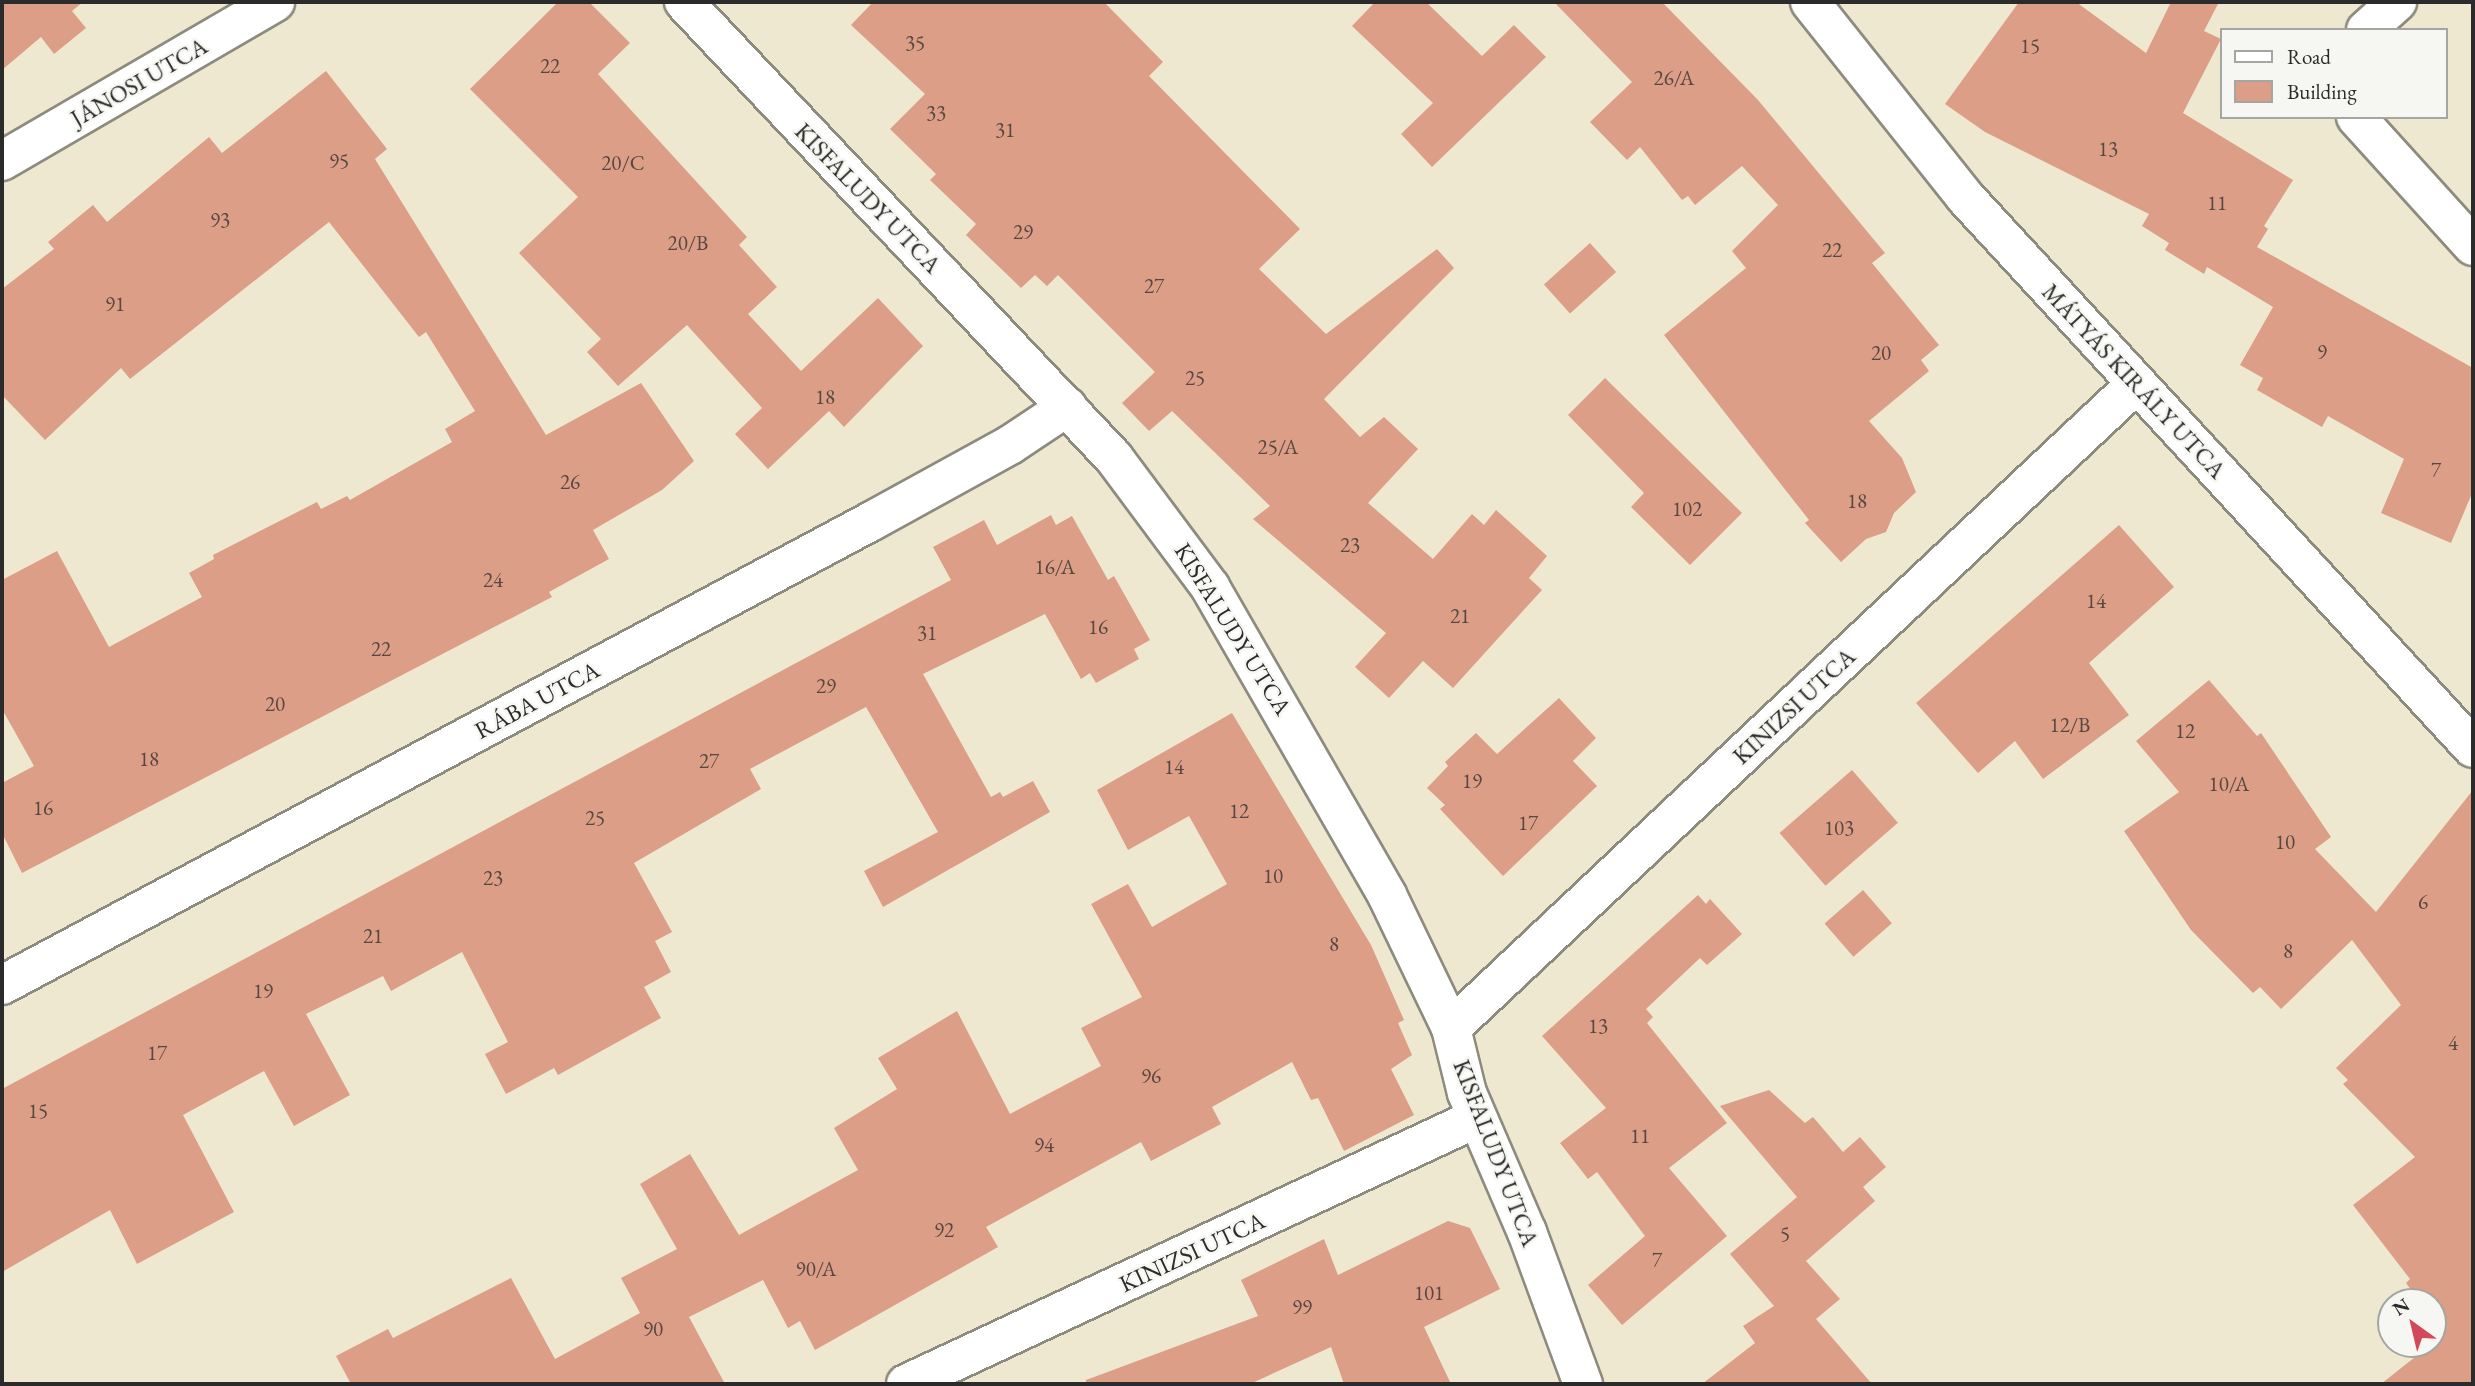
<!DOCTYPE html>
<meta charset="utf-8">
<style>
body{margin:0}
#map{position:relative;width:2475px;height:1386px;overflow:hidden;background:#efe8d0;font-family:"EB Garamond",serif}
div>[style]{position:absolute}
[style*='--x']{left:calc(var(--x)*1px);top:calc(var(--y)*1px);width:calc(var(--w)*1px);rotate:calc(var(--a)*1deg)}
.building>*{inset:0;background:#dc9e86;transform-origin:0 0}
.roads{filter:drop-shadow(2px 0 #8d8a7e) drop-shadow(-2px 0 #8d8a7e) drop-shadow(0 2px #8d8a7e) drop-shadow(0 -2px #8d8a7e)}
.minor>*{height:38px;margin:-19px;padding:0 19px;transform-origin:19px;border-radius:19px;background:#fff}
span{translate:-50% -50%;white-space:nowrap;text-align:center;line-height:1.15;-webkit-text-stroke:5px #f6f6f2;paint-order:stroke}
.number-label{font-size:21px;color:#574842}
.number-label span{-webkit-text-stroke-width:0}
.street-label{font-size:24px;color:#2b2b2b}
.frame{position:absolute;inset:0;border:4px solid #2b2b2b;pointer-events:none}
.legend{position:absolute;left:2220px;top:28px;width:228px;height:91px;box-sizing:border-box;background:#f6f6f2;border:2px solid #a5a5a2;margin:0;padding:9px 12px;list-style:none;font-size:21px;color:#2b2b2b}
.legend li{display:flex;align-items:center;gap:14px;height:35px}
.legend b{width:35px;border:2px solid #a5a5a2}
.north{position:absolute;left:2377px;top:1288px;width:70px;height:70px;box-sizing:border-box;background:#f6f6f2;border:2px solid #a5a5a2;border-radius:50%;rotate:326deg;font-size:19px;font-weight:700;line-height:28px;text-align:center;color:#2b2b2b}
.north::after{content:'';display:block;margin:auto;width:24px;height:32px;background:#d1495b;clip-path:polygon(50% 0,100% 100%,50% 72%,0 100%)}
</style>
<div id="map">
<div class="building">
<div style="clip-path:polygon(2px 2px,83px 2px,72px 11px,86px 28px,54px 54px,41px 37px,2px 70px)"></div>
<div style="clip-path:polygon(558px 2px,589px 2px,630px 43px,598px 74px,747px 237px,739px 245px,777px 287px,748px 314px,801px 371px,878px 298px,923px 346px,844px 427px,829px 411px,768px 469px,735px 434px,762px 408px,687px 325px,618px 386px,587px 352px,601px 339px,519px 253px,578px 197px,470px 89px)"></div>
<div style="clip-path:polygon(873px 2px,1104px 2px,1163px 62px,1149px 76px,1300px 229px,1259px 269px,1326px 334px,1437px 249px,1454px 268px,1324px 399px,1360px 437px,1384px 417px,1418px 449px,1368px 503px,1433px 559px,1472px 514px,1484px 525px,1496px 510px,1547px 556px,1529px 578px,1542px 590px,1453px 688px,1423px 661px,1389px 698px,1355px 667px,1386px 633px,1253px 519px,1270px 506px,1172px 411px,1149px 431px,1122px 403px,1155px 372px,1058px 275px,1047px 286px,1035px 275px,1021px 288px,966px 235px,976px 224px,930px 180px,936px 174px,890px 129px,925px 94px,851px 25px)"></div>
<div style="clip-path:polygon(1375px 2px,1426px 2px,1482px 56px,1514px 25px,1546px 57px,1432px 167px,1401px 134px,1433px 103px,1352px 26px)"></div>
<div style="clip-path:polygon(1554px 2px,1662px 2px,1758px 100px,1885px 253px,1872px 263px,1939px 345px,1921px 360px,1929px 371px,1869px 421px,1902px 458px,1916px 492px,1894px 513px,1886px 532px,1866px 539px,1841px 562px,1805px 523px,1809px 520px,1664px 335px,1746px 268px,1732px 251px,1778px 205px,1742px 166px,1695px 205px,1688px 196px,1682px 200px,1640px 147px,1627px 160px,1590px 122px,1632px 82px)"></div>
<div style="clip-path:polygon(2019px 2px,2076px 2px,2146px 53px,2171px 2px,2219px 2px,2204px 31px,2221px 39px,2183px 113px,2293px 180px,2264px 226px,2268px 229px,2257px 247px,2473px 368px,2473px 491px,2451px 543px,2381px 513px,2404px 459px,2328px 416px,2322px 427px,2257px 390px,2263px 378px,2240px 365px,2273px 307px,2207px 267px,2204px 274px,2165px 250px,2169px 243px,2142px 226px,2149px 214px,1985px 132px,1945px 104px)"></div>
<div style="clip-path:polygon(326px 71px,387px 149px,375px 159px,546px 435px,641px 383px,694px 461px,662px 490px,593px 530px,609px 559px,549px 592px,552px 597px,22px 873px,2px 833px,2px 783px,34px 766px,2px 709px,2px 580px,57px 551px,109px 647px,202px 597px,189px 573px,214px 559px,213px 555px,317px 502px,321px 509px,347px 496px,350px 500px,452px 442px,445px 429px,475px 411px,426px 332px,419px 337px,329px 222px,130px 379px,121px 368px,45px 440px,2px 395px,2px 289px,54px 249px,48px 242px,93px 205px,107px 222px,209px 137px,222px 153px)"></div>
<div style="left:1590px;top:243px;width:39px;height:62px;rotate:48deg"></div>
<div style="clip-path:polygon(1605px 378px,1742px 513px,1690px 565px,1631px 507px,1644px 493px,1568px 415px)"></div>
<div style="clip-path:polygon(1051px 515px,1056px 525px,1072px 516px,1108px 580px,1114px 576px,1150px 640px,1134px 649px,1139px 659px,1096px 683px,1090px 673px,1081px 679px,1045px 614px,923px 674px,991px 797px,1000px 792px,1003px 797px,1033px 781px,1050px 812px,883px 907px,864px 871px,938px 832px,866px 707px,750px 769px,761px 789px,634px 863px,672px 932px,655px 941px,671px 972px,644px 987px,661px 1018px,558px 1075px,554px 1068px,506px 1094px,485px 1054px,508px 1042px,462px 952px,391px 991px,383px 976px,306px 1014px,350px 1095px,294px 1126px,264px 1071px,183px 1115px,234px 1212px,137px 1264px,110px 1210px,2px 1272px,2px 1089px,951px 580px,933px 547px,984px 520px,997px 545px)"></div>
<div style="clip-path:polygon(2119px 525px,2174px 587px,2089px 663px,2129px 715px,2043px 779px,2015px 741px,1978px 773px,1916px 703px)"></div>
<div style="clip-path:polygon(2209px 680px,2257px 736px,2261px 733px,2331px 837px,2315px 849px,2376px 912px,2473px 790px,2473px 1384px,2381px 1384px,2444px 1334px,2433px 1319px,2433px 1302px,2420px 1302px,2406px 1283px,2410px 1279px,2353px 1205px,2415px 1157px,2343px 1084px,2348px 1080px,2336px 1068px,2401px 1005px,2352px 940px,2281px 1009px,2260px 987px,2253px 993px,2191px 930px,2124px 831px,2179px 792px,2136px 741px)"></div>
<div style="clip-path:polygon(1559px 698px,1596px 738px,1573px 761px,1597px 786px,1503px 876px,1440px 809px,1445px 805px,1427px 788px,1448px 766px,1445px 762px,1476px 733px,1497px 754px)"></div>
<div style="clip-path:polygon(1232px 713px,1371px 945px,1404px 1020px,1398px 1023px,1412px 1055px,1391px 1069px,1414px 1115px,1344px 1151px,1318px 1098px,1311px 1100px,1292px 1062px,1212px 1107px,1221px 1124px,1151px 1161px,1141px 1142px,986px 1227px,998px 1247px,815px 1350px,800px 1321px,788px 1328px,763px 1280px,689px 1317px,725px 1384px,351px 1384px,336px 1356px,388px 1329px,393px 1338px,511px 1278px,555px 1359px,640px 1313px,621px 1278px,677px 1249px,640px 1184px,690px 1154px,739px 1235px,858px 1170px,834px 1128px,897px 1089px,878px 1058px,957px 1011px,1010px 1114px,1101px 1066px,1081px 1028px,1142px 997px,1091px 904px,1128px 884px,1152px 927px,1227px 884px,1189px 816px,1128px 850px,1097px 790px)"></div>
<div style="left:1852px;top:770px;width:70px;height:96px;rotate:49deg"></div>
<div style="left:1863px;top:890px;width:44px;height:51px;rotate:49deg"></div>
<div style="clip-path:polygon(1698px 895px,1706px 904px,1710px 899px,1742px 934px,1707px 965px,1700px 958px,1646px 1009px,1653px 1017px,1647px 1023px,1727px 1123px,1669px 1168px,1727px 1236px,1622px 1325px,1588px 1285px,1645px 1236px,1597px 1172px,1588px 1179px,1560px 1143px,1606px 1108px,1542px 1036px)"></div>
<div style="clip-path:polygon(1769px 1090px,1805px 1123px,1813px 1117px,1843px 1152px,1860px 1137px,1886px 1167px,1863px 1187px,1875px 1201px,1806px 1261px,1840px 1299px,1816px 1319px,1872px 1384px,1702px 1384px,1755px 1343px,1743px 1326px,1774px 1306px,1730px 1254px,1797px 1197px,1720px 1106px)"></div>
<div style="clip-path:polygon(1448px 1221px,1470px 1228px,1500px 1289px,1424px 1327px,1451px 1384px,1344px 1384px,1331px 1347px,1250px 1384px,1086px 1384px,1086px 1380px,1258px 1316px,1241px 1280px,1324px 1239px,1338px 1275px)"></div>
</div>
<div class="roads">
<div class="minor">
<div style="--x:684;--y:2;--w:627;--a:46.68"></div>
<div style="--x:1114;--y:458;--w:161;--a:53.3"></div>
<div style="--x:1210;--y:587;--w:355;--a:60.1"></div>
<div style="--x:1387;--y:895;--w:148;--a:64.3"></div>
<div style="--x:1451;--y:1028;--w:67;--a:76.2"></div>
<div style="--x:1467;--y:1093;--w:151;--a:66.7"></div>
<div style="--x:1527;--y:1232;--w:162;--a:69.8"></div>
<div style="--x:1810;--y:2;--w:249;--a:51.5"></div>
<div style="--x:1965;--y:197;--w:749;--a:47.33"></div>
<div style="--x:2366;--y:30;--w:42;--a:-42.1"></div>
<div style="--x:2356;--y:117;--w:174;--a:47.8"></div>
<div style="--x:2;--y:161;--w:316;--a:-30.2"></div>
<div style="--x:2;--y:985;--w:984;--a:-28.08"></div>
<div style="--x:870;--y:522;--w:160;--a:-28.8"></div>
<div style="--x:1010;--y:445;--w:69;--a:-33.7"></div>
<div style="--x:1451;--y:1028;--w:940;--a:-43.23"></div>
<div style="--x:906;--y:1384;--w:630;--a:-24.98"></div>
</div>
</div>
<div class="number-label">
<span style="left:915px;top:43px">35</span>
<span style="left:2030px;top:46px">15</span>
<span style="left:550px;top:66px">22</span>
<span style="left:1674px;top:78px">26/A</span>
<span style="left:936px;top:113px">33</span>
<span style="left:1005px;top:130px">31</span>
<span style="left:2108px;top:149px">13</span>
<span style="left:339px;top:161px">95</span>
<span style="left:623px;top:163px">20/C</span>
<span style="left:2217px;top:203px">11</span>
<span style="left:220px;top:220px">93</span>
<span style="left:1023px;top:232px">29</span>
<span style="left:688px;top:243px">20/B</span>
<span style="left:1832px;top:250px">22</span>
<span style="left:1154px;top:286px">27</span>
<span style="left:115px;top:304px">91</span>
<span style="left:2322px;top:352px">9</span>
<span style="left:1881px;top:353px">20</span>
<span style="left:1195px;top:378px">25</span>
<span style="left:825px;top:397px">18</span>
<span style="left:1278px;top:447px">25/A</span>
<span style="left:2436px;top:470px">7</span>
<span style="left:570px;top:482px">26</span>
<span style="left:1857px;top:501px">18</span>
<span style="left:1687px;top:509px">102</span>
<span style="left:1350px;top:545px">23</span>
<span style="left:1055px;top:567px">16/A</span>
<span style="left:493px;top:580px">24</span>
<span style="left:2096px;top:601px">14</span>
<span style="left:1460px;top:616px">21</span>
<span style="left:1098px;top:627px">16</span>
<span style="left:927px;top:633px">31</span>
<span style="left:381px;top:649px">22</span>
<span style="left:826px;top:686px">29</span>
<span style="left:275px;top:704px">20</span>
<span style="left:2070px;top:725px">12/B</span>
<span style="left:2185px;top:731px">12</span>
<span style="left:149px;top:759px">18</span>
<span style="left:709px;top:761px">27</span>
<span style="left:1174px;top:767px">14</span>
<span style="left:1472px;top:781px">19</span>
<span style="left:2229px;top:784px">10/A</span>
<span style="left:43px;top:808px">16</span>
<span style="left:1239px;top:811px">12</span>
<span style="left:595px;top:818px">25</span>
<span style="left:1528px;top:823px">17</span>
<span style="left:1839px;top:828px">103</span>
<span style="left:2285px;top:842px">10</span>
<span style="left:1273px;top:876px">10</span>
<span style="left:493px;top:878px">23</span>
<span style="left:2423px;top:902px">6</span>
<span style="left:373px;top:936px">21</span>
<span style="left:1334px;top:944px">8</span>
<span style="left:2288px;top:951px">8</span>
<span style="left:263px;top:991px">19</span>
<span style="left:1598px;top:1026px">13</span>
<span style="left:2453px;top:1043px">4</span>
<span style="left:157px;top:1053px">17</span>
<span style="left:1151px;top:1076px">96</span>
<span style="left:38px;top:1111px">15</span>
<span style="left:1640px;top:1136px">11</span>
<span style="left:1044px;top:1145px">94</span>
<span style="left:944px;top:1230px">92</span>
<span style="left:1785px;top:1234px">5</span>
<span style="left:1657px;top:1260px">7</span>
<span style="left:816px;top:1269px">90/A</span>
<span style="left:1429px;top:1293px">101</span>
<span style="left:1302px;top:1307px">99</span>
<span style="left:653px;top:1329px">90</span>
</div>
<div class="street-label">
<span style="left:139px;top:82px;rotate:-30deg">JÁNOSI UTCA</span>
<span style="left:868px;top:198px;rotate:46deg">KISFALUDY UTCA</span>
<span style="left:2134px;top:381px;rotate:47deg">MÁTYÁS KIRÁLY UTCA</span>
<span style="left:1233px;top:629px;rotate:58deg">KISFALUDY UTCA</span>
<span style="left:537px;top:700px;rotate:-28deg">RÁBA UTCA</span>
<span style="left:1794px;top:706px;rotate:-43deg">KINIZSI UTCA</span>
<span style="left:1496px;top:1153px;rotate:69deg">KISFALUDY UTCA</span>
<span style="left:1192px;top:1252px;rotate:-25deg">KINIZSI UTCA</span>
</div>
<div class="frame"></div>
<ul class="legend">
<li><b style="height:9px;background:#fff"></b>Road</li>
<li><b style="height:19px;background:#dc9e86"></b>Building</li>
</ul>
<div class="north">N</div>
</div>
